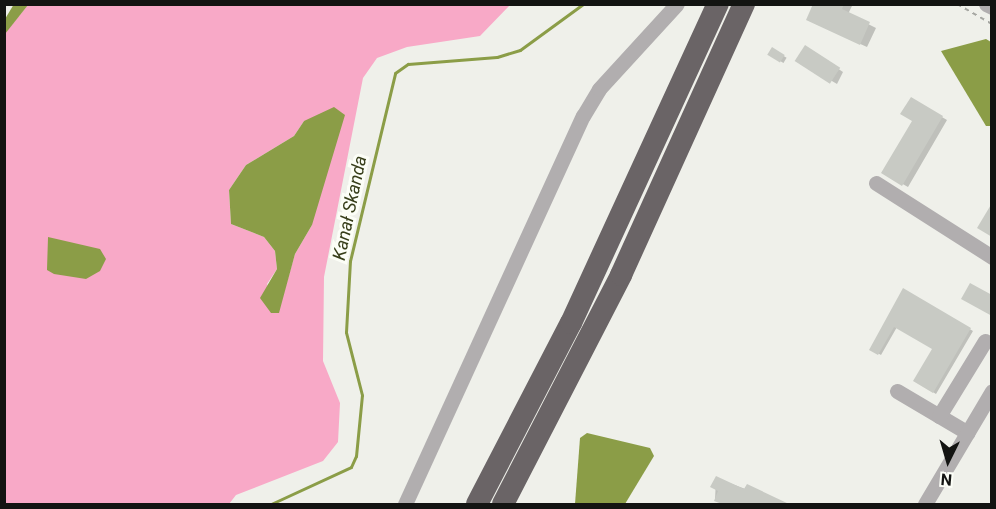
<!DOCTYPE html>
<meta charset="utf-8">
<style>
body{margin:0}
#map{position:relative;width:996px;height:509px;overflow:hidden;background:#eff0ea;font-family:Roboto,sans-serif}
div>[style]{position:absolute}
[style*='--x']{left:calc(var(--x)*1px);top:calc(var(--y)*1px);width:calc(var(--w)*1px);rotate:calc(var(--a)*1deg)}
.green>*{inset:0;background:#f8a9c7}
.water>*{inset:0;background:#8b9d47}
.shadow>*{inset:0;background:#0003;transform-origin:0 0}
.stream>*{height:3px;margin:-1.5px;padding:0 1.5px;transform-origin:1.5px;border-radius:1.5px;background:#8b9d47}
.building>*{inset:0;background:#c8cac4;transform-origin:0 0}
.path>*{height:1.5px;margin-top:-0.75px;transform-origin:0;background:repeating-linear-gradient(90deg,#a6a7a2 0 4.5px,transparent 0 9px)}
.minor>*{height:15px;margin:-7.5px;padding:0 7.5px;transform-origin:7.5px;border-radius:7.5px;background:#b1aeaf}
.highway>*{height:22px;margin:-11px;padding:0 11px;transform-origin:11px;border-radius:11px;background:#6a6466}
span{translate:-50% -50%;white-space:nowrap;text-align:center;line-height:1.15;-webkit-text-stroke:6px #fcfef7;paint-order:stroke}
.water-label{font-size:18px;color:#373e1a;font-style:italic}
.frame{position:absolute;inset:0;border:6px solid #131412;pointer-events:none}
.north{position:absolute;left:918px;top:431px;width:60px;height:60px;-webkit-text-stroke:4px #fcfef7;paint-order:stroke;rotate:185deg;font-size:16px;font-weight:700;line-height:24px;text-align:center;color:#131412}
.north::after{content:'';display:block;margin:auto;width:21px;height:27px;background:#131412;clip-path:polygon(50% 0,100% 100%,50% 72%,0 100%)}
</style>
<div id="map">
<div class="green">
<div style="clip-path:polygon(evenodd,28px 5px,510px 5px,480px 36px,407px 47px,377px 58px,363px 78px,324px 277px,323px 361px,340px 403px,338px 442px,323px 461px,236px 495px,229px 504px,5px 504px,4px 34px,28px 5px,304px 121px,312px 225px,295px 254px,278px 313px,267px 284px,277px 269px,275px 251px,264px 237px,231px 224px,229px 190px,246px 165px,294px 136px,304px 121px)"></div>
</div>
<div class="water">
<div style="clip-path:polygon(14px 4px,28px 5px,5px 34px,5px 19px)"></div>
<div style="clip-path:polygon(986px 39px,991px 42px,991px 126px,986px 126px,941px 51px)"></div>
<div style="clip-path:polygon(334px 107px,345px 115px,312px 225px,295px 254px,279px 313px,271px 313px,260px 298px,277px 269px,275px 251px,264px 237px,231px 224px,229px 190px,246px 165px,294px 136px,304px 121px)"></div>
<div style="clip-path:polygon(48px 237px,100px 249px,106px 259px,100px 271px,86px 279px,54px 274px,47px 270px)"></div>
<div style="clip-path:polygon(587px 433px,650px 448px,654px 456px,625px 504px,575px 504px,580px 438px)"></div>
</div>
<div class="shadow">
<div style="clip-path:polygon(815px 4px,852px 6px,848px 14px,876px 28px,867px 47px,814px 23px)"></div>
<div style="left:772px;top:49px;width:17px;height:6px;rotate:31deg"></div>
<div style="clip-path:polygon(810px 50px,843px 72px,837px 84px,798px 61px)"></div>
<div style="clip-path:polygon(911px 99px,947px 120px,908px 187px,883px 173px,914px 121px)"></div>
<div style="clip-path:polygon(903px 290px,973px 331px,936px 394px,915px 381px,934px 349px,897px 327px,881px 355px,871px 349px)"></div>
<div style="clip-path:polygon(716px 478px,783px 503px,785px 504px,724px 504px,715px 500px)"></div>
</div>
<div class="stream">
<div style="--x:271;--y:504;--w:88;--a:-24.8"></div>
<div style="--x:351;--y:467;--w:12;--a:-66"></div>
<div style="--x:356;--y:456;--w:61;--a:-84.4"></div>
<div style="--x:362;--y:395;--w:65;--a:-104.3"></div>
<div style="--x:346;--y:332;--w:71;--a:-86.8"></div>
<div style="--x:350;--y:261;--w:193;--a:-76.5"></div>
<div style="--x:395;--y:73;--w:16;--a:-35"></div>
<div style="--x:408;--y:64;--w:89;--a:-4.5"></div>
<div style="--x:497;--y:57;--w:24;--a:-17"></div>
<div style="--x:520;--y:50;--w:78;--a:-36.1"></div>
</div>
<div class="building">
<div style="clip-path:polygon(813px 4px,844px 4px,842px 9px,870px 22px,860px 45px,806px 20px)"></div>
<div style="left:805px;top:45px;width:42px;height:19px;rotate:33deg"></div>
<div style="left:772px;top:47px;width:15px;height:9px;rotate:32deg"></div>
<div style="clip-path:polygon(911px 97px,943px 116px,902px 186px,881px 173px,912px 121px,900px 114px)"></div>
<div style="clip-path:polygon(992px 203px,992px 237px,977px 228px)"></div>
<div style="clip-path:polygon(970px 283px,992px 295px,992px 316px,961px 299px)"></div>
<div style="clip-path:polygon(903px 288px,971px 328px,933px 393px,913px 381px,932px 349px,894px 327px,878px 355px,869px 350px)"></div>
<div style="clip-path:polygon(716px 476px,744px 489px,747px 484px,789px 504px,722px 504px,714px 501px,718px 491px,710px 487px)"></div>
</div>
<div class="path">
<div style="--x:957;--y:4;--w:40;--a:29.7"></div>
</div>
<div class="minor">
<div style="--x:986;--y:4;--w:7;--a:27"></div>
<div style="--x:876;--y:183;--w:138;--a:32.5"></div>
<div style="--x:897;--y:391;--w:82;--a:30.6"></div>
<div style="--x:939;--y:416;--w:88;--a:-58.5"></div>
<div style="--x:405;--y:504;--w:427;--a:-65.4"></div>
<div style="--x:583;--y:116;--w:31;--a:-59"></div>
<div style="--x:599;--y:89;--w:115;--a:-47.5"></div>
<div style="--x:925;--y:504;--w:131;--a:-59.3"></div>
</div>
<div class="highway">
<div style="--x:477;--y:504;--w:204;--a:-62.6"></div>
<div style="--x:571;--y:323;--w:351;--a:-65.3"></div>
<div style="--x:503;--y:504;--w:258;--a:-62.7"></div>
<div style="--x:621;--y:275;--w:298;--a:-65.6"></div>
</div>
<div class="water-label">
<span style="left:350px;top:208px;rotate:-78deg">Kanał Skanda</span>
</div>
<div class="frame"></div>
<div class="north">N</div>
</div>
